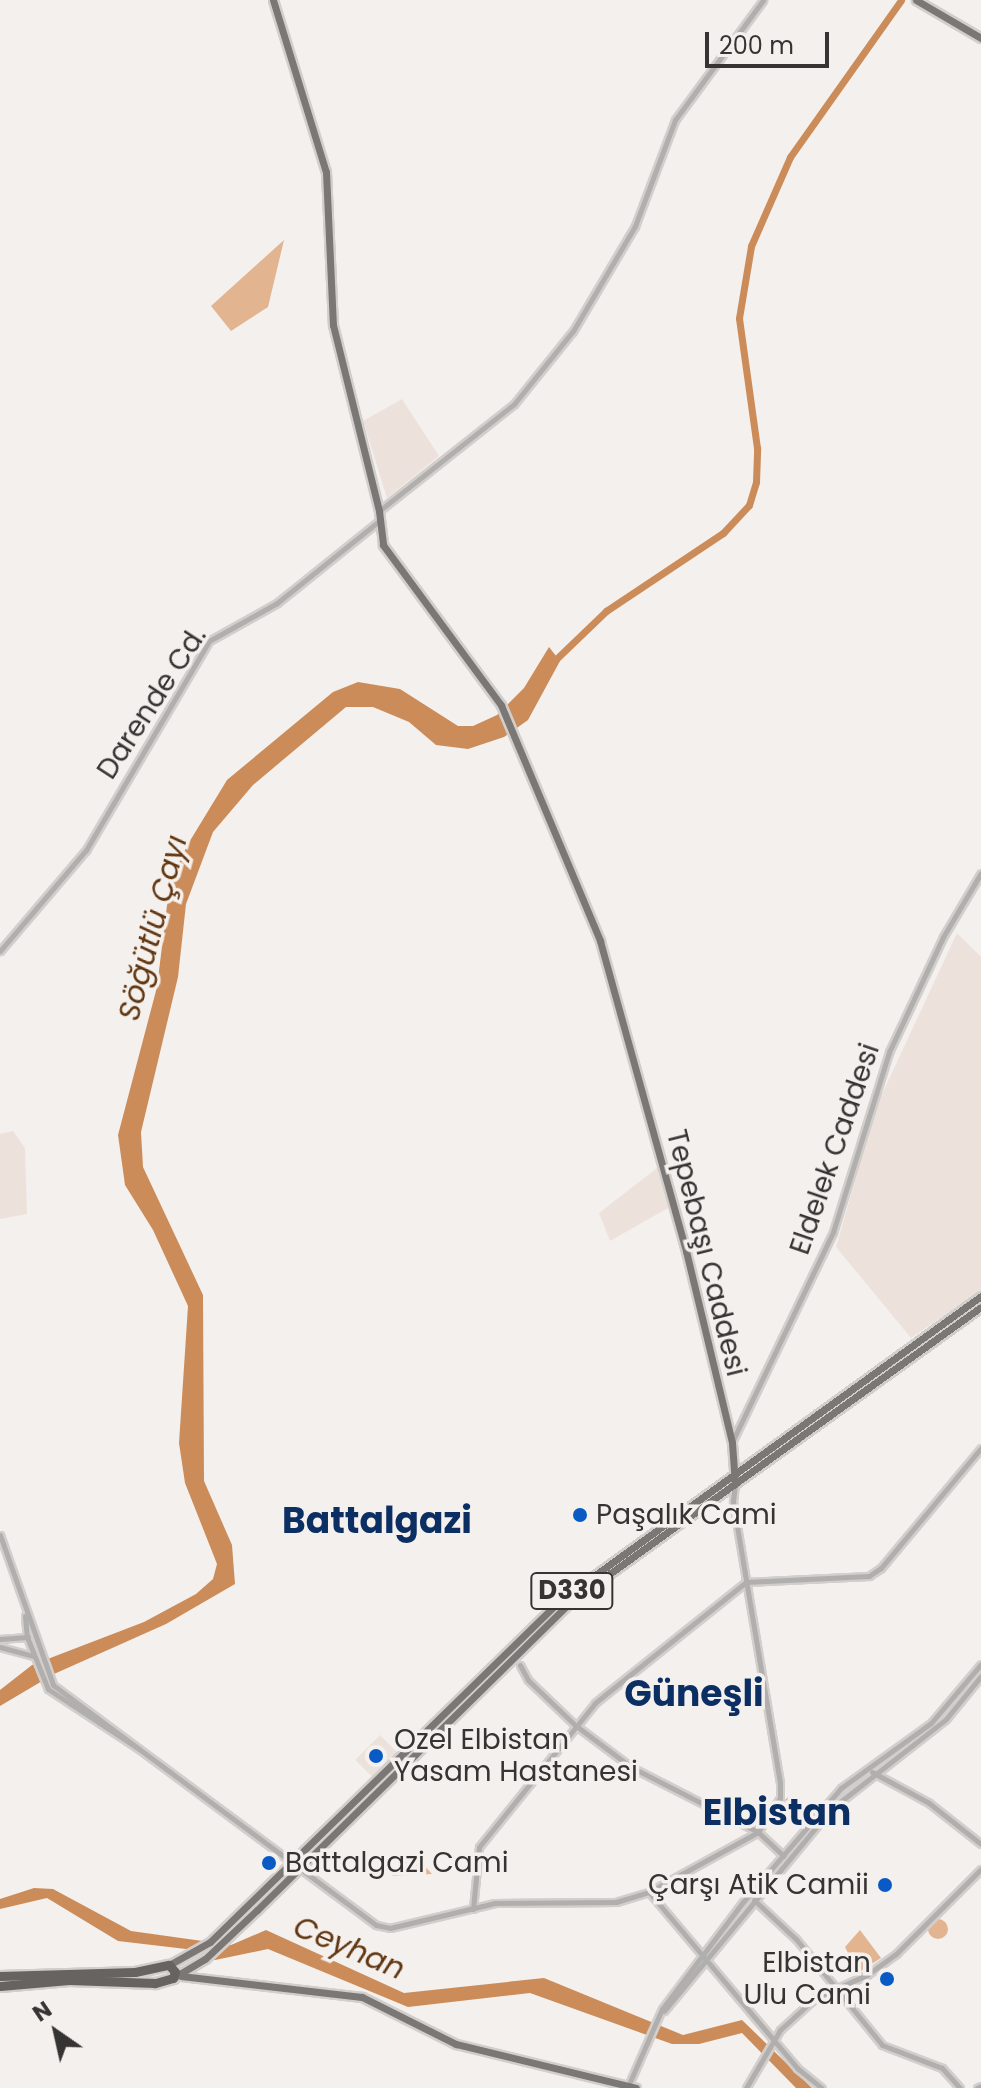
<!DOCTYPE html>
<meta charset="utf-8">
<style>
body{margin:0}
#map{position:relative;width:981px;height:2088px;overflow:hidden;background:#f4f0ed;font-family:Poppins,sans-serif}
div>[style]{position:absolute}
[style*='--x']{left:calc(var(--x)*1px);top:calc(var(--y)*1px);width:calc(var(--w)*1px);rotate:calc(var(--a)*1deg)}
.built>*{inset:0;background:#ede2db;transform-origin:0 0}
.green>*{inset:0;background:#e3b490}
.round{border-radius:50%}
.water>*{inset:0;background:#cb8c5a}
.river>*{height:7px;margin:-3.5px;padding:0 3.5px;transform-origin:3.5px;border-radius:3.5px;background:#cb8c5a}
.roads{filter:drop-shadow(2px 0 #d2cecc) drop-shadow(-2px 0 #d2cecc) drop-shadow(0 2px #d2cecc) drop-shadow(0 -2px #d2cecc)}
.minor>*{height:5px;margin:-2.5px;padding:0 2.5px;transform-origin:2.5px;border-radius:2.5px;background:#b0afad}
.major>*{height:7px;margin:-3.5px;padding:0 3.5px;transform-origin:3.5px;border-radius:3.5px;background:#7a7775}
.highway>*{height:9px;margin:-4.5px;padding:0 4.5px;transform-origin:4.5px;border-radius:4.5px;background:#676361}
.dots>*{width:22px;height:22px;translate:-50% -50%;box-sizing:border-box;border:4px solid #f4f0ed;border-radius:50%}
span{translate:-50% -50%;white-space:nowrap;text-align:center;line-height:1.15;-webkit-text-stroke:7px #f4f0ed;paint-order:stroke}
.shield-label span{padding:2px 6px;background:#f4f0ed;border:2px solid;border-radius:6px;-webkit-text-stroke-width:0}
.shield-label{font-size:26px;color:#363433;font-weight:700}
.street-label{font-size:28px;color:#363433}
.poi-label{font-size:28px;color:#363433}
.left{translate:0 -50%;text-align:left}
.right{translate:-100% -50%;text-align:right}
.water-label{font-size:30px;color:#613610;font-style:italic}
.district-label{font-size:36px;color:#0c2f63;font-weight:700}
.north{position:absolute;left:16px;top:1992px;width:80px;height:80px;-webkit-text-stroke:6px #f4f0ed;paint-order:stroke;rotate:326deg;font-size:22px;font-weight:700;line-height:32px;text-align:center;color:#363433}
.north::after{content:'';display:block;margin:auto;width:28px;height:36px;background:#363433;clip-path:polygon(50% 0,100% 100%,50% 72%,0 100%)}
.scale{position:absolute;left:705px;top:32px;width:124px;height:36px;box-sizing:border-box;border:4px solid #363433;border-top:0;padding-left:10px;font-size:24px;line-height:28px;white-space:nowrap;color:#363433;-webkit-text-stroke:6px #f4f0ed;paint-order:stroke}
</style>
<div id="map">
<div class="built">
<div style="clip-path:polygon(402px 399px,439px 456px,387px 498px,363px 421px)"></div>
<div style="clip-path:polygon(957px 933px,981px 957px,981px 1291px,911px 1338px,836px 1247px,876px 1107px)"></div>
<div style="clip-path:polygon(13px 1131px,25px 1148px,27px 1214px,0 1219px,0 1134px)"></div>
<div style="clip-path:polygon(657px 1168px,668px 1208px,610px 1241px,599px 1213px)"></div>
<div style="left:380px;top:1735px;width:24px;height:35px;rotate:45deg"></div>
</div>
<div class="green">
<div style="clip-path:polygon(284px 240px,268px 307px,231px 331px,211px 306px)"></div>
<div style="clip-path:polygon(789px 1796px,809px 1812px,806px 1819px,802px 1821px,781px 1804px)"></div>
<div style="clip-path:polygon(414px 1854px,432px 1874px,392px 1876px)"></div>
<div class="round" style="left:928px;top:1919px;width:20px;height:20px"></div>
<div style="clip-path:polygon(860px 1930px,881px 1958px,858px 1973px,845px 1947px)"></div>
</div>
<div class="water">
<div style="clip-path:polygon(549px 647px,560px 661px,528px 720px,504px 737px,468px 749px,436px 745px,409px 722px,373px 707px,346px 707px,253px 785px,213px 832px,186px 904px,178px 977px,141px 1132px,143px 1167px,203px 1295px,204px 1481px,232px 1545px,235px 1584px,166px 1624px,54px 1674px,0 1706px,0 1690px,32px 1665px,144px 1622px,196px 1594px,213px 1579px,217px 1564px,185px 1483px,179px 1443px,188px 1306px,153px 1230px,125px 1185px,118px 1135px,157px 987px,170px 881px,188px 844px,227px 780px,333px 692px,358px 682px,400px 689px,458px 726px,473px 726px,497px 715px,524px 688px)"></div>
<div style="clip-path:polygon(34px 1888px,53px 1889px,131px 1931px,231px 1945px,266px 1930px,404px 1993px,544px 1978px,683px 2035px,742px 2020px,812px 2088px,796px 2088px,742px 2033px,699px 2044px,672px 2044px,530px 1993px,408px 2007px,268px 1949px,215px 1960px,186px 1949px,118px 1941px,47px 1898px,0 1909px,0 1899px)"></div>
</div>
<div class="river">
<div style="--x:553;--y:662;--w:74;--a:-43.9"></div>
<div style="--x:606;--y:611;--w:141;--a:-33.7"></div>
<div style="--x:723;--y:533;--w:38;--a:-47"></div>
<div style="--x:749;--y:505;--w:24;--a:-73"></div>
<div style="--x:756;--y:482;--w:34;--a:-88"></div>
<div style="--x:757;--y:448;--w:131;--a:-97.9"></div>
<div style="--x:739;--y:318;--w:73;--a:-80.5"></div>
<div style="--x:751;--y:246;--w:97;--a:-66.3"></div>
<div style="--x:790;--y:157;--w:192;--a:-54.7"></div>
</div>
<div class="roads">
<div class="minor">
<div style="--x:379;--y:511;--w:172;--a:-38.4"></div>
<div style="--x:514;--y:404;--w:94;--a:-51.1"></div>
<div style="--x:573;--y:331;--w:122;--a:-59.4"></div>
<div style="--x:635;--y:226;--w:113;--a:-69.3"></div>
<div style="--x:675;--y:120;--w:149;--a:-53.7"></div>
<div style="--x:0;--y:951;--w:133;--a:-49.6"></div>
<div style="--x:86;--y:850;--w:243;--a:-59.5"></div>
<div style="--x:209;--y:641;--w:78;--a:-29.2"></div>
<div style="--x:277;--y:603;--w:131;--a:-38.8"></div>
<div style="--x:732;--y:1442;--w:233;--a:-64.3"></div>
<div style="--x:833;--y:1232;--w:189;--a:-72.7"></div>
<div style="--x:889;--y:1052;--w:127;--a:-64.8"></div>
<div style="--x:943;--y:937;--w:74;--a:-59.3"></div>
<div style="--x:0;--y:1535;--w:159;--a:70.5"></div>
<div style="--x:53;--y:1685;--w:402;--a:36.6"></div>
<div style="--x:376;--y:1925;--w:14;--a:12"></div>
<div style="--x:390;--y:1928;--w:108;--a:-13.4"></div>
<div style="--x:495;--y:1903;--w:121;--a:-0.5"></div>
<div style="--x:616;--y:1902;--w:34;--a:-17"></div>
<div style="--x:649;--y:1892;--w:124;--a:-28.8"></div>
<div style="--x:758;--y:1832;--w:40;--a:-57.1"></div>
<div style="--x:780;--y:1798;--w:15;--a:-90"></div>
<div style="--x:780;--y:1783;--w:286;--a:-99.5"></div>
<div style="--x:733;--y:1501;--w:16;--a:-83"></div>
<div style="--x:25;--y:1616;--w:21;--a:85"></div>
<div style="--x:27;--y:1637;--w:56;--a:68"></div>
<div style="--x:48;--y:1689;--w:109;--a:33.4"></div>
<div style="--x:0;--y:1639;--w:28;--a:-4"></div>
<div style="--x:0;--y:1647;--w:34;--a:15"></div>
<div style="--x:520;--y:1665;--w:17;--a:62"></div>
<div style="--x:528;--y:1680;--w:65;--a:43.8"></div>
<div style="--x:575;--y:1725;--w:70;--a:36.9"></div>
<div style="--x:631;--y:1767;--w:143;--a:27.1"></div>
<div style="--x:758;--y:1832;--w:35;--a:43"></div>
<div style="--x:872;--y:1772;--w:65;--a:28.5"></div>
<div style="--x:929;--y:1803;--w:66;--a:38.3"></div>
<div style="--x:649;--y:1892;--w:230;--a:49.9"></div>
<div style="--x:797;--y:2068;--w:32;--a:39"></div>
<div style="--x:754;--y:1900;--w:57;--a:42.9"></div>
<div style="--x:796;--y:1939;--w:136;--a:50.9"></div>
<div style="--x:882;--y:2045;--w:64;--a:21"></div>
<div style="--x:942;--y:2068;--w:27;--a:48"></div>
<div style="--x:473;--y:1909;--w:62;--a:-84.5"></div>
<div style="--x:479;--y:1847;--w:185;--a:-51.1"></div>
<div style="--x:595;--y:1703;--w:193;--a:-38.7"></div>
<div style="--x:746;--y:1582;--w:123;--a:-2.8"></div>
<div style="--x:869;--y:1576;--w:14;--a:-34"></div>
<div style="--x:881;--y:1568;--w:156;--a:-50.2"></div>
<div style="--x:664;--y:2011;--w:262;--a:-50.4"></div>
<div style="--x:831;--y:1809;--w:146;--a:-38"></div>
<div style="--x:946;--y:1719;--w:55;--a:-50.9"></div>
<div style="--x:629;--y:2084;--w:82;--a:-66.3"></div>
<div style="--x:662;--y:2009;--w:134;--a:-52.9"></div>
<div style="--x:743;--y:1902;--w:150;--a:-49.3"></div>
<div style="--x:841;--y:1788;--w:111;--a:-35.8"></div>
<div style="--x:931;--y:1723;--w:77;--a:-49.7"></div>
<div style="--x:746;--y:2088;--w:67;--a:-59.6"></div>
<div style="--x:780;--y:2030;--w:47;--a:-42.4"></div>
<div style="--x:815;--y:1998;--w:57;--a:-23.9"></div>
<div style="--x:867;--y:1975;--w:36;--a:-36"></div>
<div style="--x:896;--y:1954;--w:120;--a:-45"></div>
<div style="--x:977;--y:2088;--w:4;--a:-27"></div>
</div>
<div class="major">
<div style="--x:273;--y:0;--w:180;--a:72.9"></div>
<div style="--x:326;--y:172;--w:153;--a:87.4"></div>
<div style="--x:333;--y:325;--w:192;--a:76.1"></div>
<div style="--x:379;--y:511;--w:34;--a:83"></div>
<div style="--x:383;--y:545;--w:199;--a:53.6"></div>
<div style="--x:501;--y:705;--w:256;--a:67.2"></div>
<div style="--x:600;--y:941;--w:322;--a:74.5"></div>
<div style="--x:686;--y:1251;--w:197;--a:76.5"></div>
<div style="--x:732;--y:1443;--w:41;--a:85.8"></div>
<div style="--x:916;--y:0;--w:75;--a:30.3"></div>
<div style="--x:169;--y:1965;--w:47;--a:-29.3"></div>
<div style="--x:210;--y:1942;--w:491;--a:-44.3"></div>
<div style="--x:562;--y:1599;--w:517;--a:-35.87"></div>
<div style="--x:181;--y:1976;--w:182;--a:6.6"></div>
<div style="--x:362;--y:1997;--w:105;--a:26.6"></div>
<div style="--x:456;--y:2044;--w:185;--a:13.7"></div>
<div style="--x:173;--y:1978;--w:37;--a:-31"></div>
<div style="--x:205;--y:1959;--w:71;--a:-43.3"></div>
<div style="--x:257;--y:1910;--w:438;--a:-44.5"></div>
<div style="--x:569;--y:1603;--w:507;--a:-35.7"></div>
</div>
<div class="highway">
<div style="--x:0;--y:1976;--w:135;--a:-1.7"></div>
<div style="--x:135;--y:1972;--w:35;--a:-12"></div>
<div style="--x:169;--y:1965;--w:9;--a:49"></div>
<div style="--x:175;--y:1972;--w:6;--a:108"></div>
<div style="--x:173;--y:1978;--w:19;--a:164"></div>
<div style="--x:155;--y:1983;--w:86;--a:-178"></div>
<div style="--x:69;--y:1980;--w:69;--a:175"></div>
</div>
</div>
<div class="dots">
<div style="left:580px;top:1515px;background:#095ac4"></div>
<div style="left:376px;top:1756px;background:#095ac4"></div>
<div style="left:269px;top:1863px;background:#095ac4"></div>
<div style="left:885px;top:1885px;background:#095ac4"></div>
<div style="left:887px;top:1979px;background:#095ac4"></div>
</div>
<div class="shield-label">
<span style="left:572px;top:1591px">D330</span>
</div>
<div class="street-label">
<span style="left:152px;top:703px;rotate:-57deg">Darende Cd.</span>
<span style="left:835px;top:1149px;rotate:-71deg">Eldelek Caddesi</span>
<span style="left:706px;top:1253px;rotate:76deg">Tepebaşı Caddesi</span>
</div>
<div class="poi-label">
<span class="left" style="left:596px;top:1515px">Paşalık Cami</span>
<span class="left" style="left:394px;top:1756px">Ozel Elbistan<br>Yasam Hastanesi</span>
<span class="left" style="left:285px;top:1863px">Battalgazi Cami</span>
<span class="right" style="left:869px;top:1885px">Çarşı Atik Camii</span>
<span class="right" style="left:871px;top:1979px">Elbistan<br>Ulu Cami</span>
</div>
<div class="water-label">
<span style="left:153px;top:928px;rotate:-75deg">Söğütlü Çayı</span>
<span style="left:349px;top:1948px;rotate:23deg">Ceyhan</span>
</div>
<div class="district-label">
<span style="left:377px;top:1521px">Battalgazi</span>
<span style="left:694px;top:1694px">Güneşli</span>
<span style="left:777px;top:1813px">Elbistan</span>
</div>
<div class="north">N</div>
<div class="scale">200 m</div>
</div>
